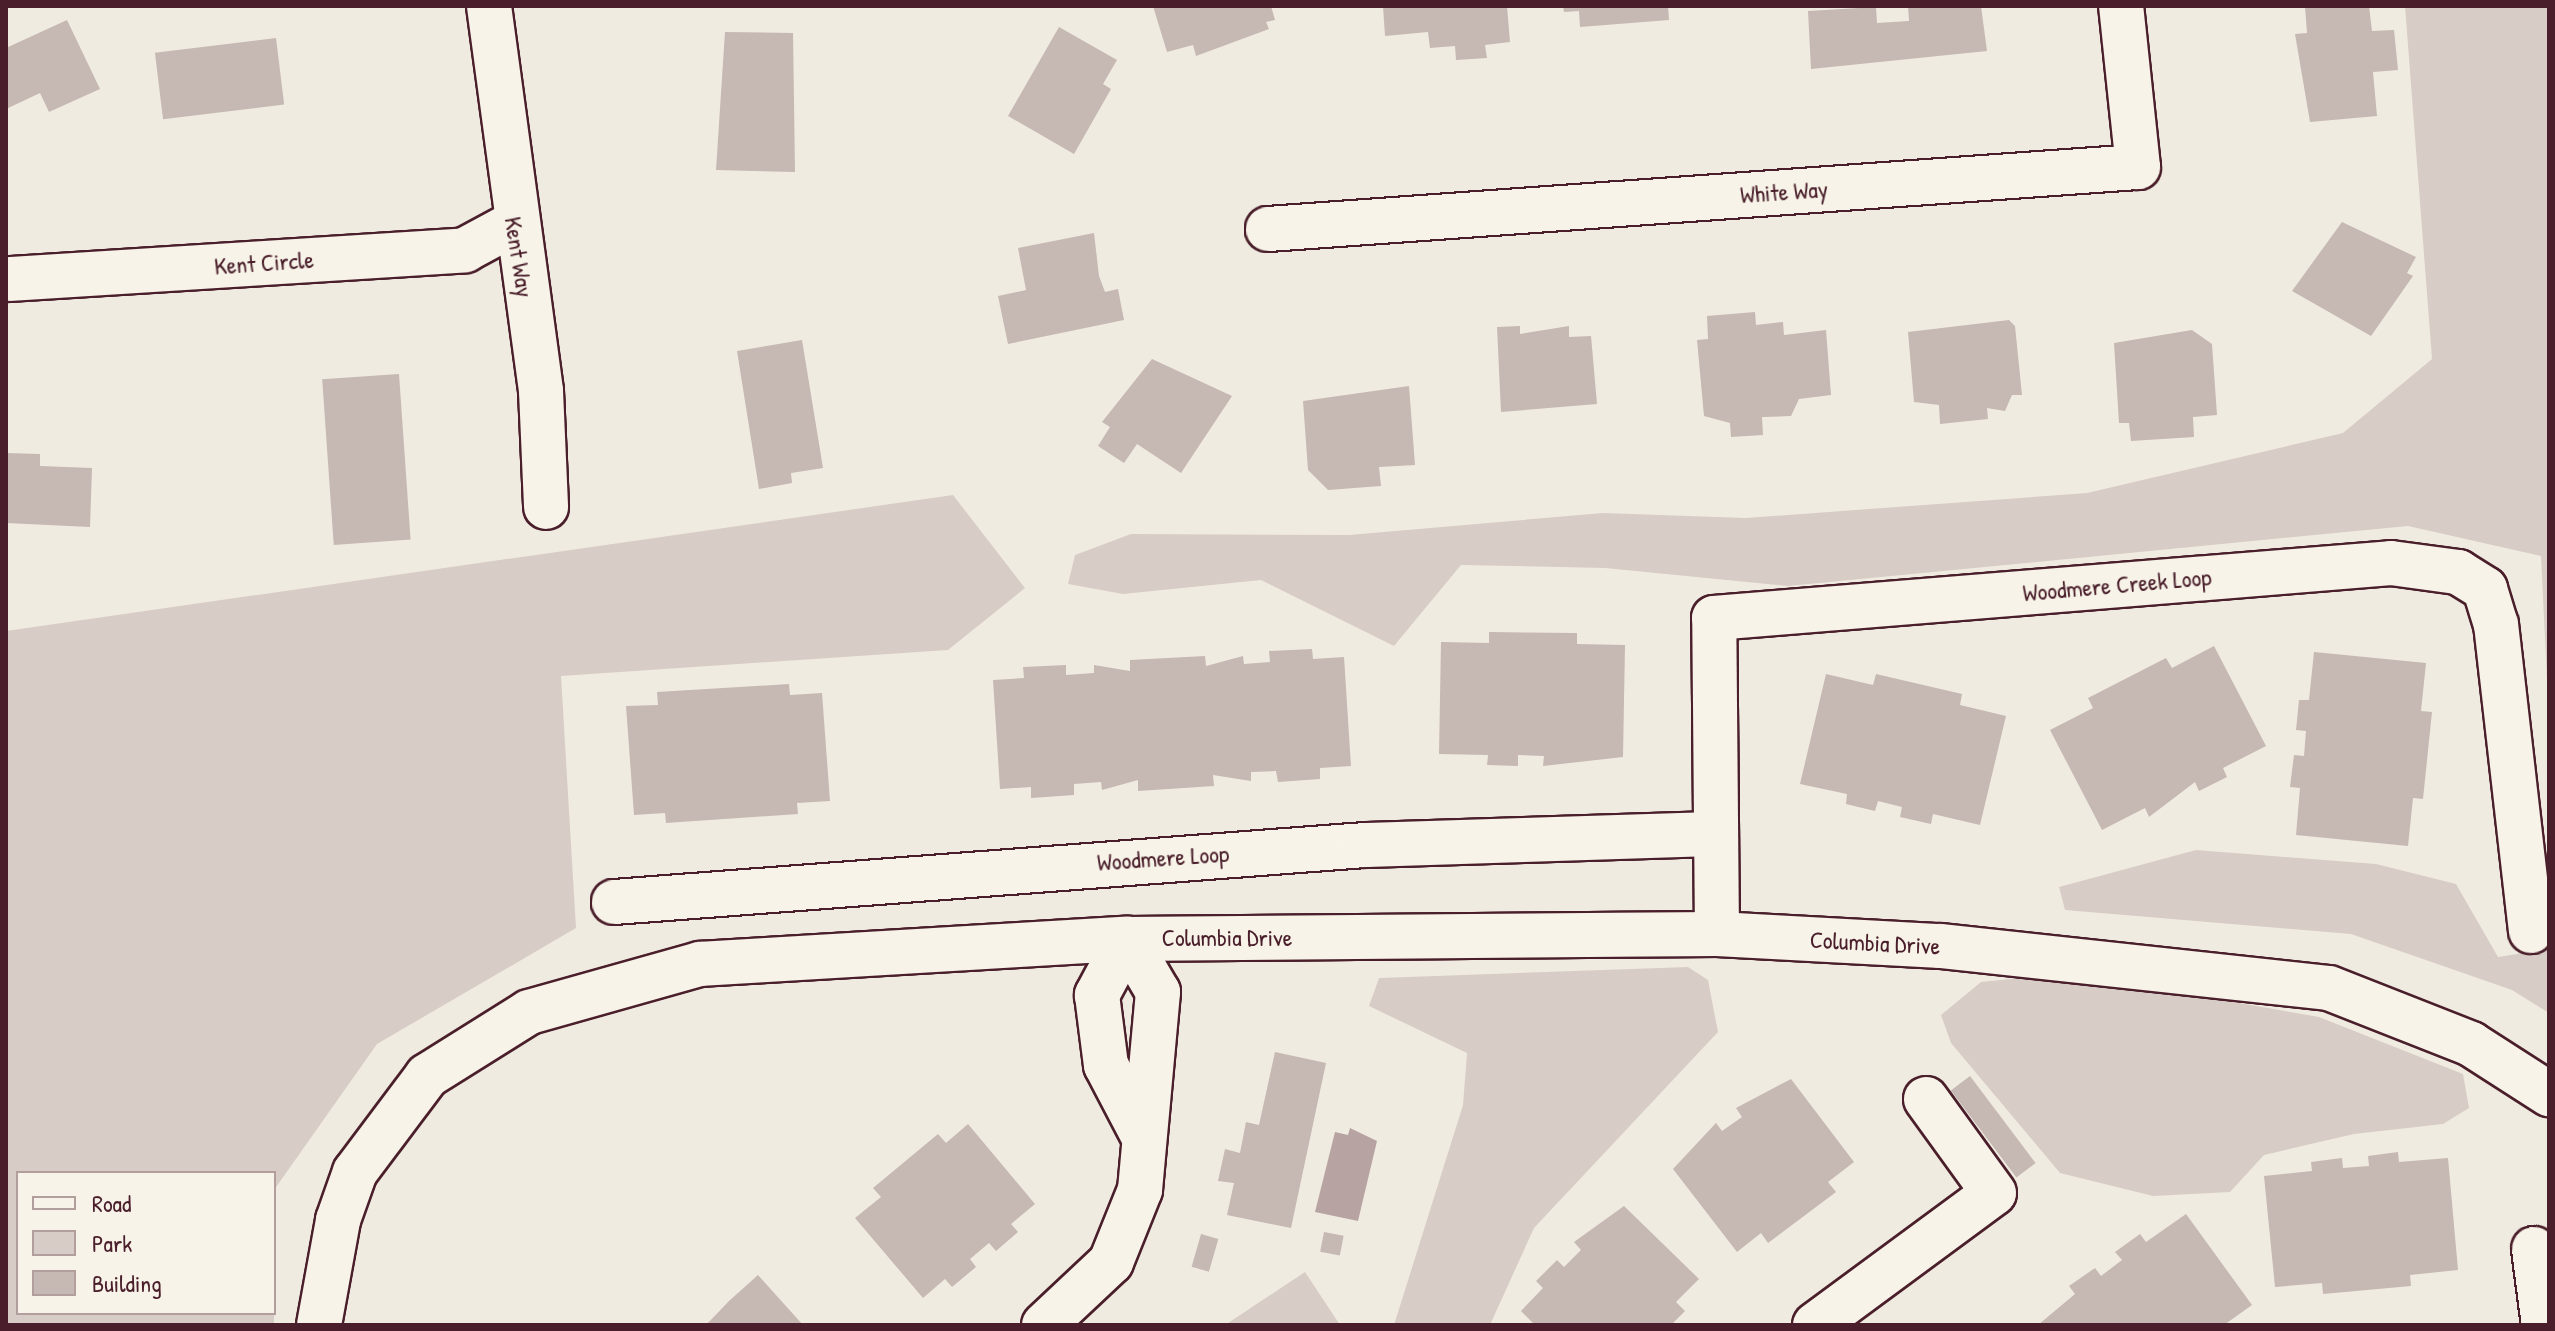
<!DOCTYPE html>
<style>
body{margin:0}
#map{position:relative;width:2555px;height:1331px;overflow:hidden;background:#f0ebe0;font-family:"Patrick Hand",sans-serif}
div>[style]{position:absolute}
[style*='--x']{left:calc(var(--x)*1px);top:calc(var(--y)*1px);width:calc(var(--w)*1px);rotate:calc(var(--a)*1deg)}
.green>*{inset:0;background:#d8cdc6}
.water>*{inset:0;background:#b7a4a2}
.building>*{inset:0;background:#c6b8b3;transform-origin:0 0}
.roads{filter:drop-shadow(2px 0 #4a1f2b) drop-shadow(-2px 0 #4a1f2b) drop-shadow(0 2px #4a1f2b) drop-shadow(0 -2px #4a1f2b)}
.minor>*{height:44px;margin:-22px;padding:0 22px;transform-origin:22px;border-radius:22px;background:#f7f3e8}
span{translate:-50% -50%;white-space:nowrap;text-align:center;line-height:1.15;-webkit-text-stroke:6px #f7f3e8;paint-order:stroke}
.street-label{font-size:24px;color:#4a1f2b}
.frame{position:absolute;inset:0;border:8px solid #4a1f2b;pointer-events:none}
.legend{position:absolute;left:16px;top:1171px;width:260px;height:144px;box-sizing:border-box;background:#f7f3e8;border:2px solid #b29e9c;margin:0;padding:10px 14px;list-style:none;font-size:24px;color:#4a1f2b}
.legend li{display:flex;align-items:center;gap:16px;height:40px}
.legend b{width:40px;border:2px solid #b29e9c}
</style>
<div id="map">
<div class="green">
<div style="clip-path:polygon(2405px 6px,2549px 6px,2549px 722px,2541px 556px,2408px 526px,1788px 586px,1605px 568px,1461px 565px,1394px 646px,1261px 580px,1123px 594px,1068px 584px,1075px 555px,1131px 534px,1349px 535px,1603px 513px,1746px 518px,2087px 493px,2343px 433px,2432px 359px)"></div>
<div style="clip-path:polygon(953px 495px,1025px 588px,948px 650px,561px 676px,576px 928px,377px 1044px,274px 1190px,274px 1269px,274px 1173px,18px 1173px,18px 1313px,274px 1313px,274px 1325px,6px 1325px,6px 631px)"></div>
<div style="clip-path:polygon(2196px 850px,2376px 864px,2456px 884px,2498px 957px,2549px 949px,2549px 1013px,2512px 990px,2351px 934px,2065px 910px,2059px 887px)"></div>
<div style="clip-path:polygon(1688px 967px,1708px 980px,1718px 1032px,1534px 1228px,1490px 1325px,1394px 1325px,1463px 1105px,1467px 1053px,1369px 1006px,1379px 978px)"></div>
<div style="clip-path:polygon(2066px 973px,2319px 1017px,2463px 1074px,2469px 1108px,2443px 1124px,2354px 1134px,2264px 1155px,2230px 1192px,2153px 1196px,2060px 1173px,1951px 1043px,1941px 1015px,1981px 982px)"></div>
<div style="clip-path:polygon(1305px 1272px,1340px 1325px,1225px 1325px)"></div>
</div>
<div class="water">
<div style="clip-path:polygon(1350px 1128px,1377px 1141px,1358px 1221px,1315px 1212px,1335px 1132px,1348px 1135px)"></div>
</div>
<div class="building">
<div style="clip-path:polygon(1153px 6px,1271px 6px,1275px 20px,1266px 22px,1269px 29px,1196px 56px,1193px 45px,1167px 52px)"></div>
<div style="clip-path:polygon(1383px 6px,1507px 6px,1510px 42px,1485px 45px,1487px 58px,1456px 60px,1455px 46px,1430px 48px,1428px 32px,1385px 36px)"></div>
<div style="clip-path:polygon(1563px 6px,1668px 6px,1669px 20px,1580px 27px,1579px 11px,1564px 12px)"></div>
<div style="clip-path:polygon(1908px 6px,1981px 6px,1987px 51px,1811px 69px,1808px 11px,1876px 7px,1877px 23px,1909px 21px)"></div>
<div style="clip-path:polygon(2369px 6px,2372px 31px,2394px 30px,2398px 70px,2373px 72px,2377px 116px,2310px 122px,2295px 34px,2307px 33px,2305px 7px)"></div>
<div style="clip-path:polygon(67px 20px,100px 89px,49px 112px,40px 93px,6px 109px,6px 48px)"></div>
<div style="clip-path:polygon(1059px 27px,1117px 60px,1103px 84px,1111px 89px,1074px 154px,1008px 116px)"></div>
<div style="clip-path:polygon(725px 32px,793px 33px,795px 172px,716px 170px)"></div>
<div style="left:276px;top:38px;width:67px;height:122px;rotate:83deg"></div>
<div style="clip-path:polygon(2342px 222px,2416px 257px,2407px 273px,2413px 276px,2371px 336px,2292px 291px)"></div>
<div style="clip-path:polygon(1094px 233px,1099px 276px,1105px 292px,1118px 289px,1124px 320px,1008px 344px,998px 296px,1026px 290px,1018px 248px)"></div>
<div style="clip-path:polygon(1755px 312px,1756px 325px,1783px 322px,1784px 335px,1826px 330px,1831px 395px,1799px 399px,1791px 416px,1762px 417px,1763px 435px,1731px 437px,1730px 423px,1704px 416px,1697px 340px,1708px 339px,1707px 316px)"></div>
<div style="clip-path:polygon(2009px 320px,2015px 326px,2022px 395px,2012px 395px,2005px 411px,1987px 408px,1988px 419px,1940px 424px,1939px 405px,1914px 402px,1908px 332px)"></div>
<div style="clip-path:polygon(1520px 326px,1520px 334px,1569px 326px,1569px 337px,1591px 336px,1597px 404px,1501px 412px,1497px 327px)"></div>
<div style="clip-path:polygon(2192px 330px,2212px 344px,2217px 415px,2193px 417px,2194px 437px,2131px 441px,2129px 423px,2119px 423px,2114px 343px)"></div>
<div style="clip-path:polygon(802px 340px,823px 468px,791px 473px,792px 483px,759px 489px,737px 351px)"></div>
<div style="clip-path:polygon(1152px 359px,1232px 396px,1181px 473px,1137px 444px,1124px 463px,1098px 446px,1110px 427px,1102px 422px)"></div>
<div style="left:399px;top:374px;width:166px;height:77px;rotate:86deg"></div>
<div style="clip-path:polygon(1409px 386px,1415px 465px,1379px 467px,1381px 486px,1328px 490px,1308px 470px,1303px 401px)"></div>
<div style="clip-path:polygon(6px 453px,40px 454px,40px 466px,92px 468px,90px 527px,6px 523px)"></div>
<div style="clip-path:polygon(1489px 632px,1577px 633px,1577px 644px,1625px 645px,1623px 757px,1543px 766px,1544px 756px,1518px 755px,1518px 766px,1487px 765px,1488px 755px,1439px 754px,1441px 642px,1489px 643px)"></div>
<div style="clip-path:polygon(2214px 646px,2266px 746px,2223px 768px,2227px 777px,2199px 791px,2195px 782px,2149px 817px,2145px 808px,2102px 830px,2050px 730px,2093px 708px,2088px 698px,2166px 658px,2172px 668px)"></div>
<div style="clip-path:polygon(1312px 649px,1313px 659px,1344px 657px,1351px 766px,1320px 768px,1320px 779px,1278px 782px,1276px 771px,1251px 772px,1251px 781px,1213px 775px,1214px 786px,1138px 791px,1138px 780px,1102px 790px,1101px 782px,1074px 784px,1074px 795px,1031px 798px,1031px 787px,1000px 789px,993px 680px,1024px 678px,1023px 667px,1066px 665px,1066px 675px,1094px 673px,1094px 665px,1130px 671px,1130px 660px,1205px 656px,1206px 666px,1243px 656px,1244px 664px,1270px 662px,1269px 651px)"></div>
<div style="clip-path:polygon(2314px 652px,2426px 663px,2421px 711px,2432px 712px,2423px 799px,2413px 798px,2408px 846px,2296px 835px,2300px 788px,2290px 787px,2294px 755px,2304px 756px,2306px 731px,2296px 730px,2299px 700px,2309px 700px)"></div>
<div style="clip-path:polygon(1826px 674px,1873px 685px,1876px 674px,1962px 694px,1960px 705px,2006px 716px,1980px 825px,1933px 814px,1931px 824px,1900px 817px,1902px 807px,1878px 801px,1875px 811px,1846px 804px,1847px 794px,1800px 784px)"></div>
<div style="clip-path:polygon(789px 684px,790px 695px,822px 693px,830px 801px,797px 803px,798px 814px,666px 823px,665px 813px,634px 815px,626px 706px,658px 705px,657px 692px)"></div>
<div style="clip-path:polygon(1275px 1052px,1326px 1063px,1291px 1228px,1227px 1215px,1234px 1183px,1218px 1181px,1225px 1149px,1240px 1153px,1246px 1122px,1259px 1125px)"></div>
<div style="left:1970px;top:1076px;width:109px;height:24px;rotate:53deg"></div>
<div style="clip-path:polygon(1791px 1079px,1854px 1162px,1828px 1182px,1836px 1192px,1768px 1243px,1761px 1233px,1737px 1252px,1673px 1169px,1716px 1123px,1722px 1131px,1742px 1117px,1736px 1108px)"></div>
<div style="clip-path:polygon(968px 1124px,1035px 1204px,1011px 1224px,1018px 1232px,996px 1251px,989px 1243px,970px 1259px,976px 1267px,952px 1287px,945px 1279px,923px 1298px,855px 1218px,881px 1197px,873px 1188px,938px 1134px,946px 1143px)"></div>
<div style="clip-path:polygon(2398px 1152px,2399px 1162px,2448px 1158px,2458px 1270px,2410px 1275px,2411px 1286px,2323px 1294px,2322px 1283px,2275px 1287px,2264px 1176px,2312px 1171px,2311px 1162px,2342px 1158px,2343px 1168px,2369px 1166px,2368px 1156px)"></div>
<div style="clip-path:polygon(1624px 1206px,1699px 1279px,1676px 1302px,1685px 1311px,1671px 1325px,1535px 1325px,1521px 1311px,1543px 1288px,1536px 1281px,1557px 1260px,1564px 1267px,1581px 1250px,1574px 1242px)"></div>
<div style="clip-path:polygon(2186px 1214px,2252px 1305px,2224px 1325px,2038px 1325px,2075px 1294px,2069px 1286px,2095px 1268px,2101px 1276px,2122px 1260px,2115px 1252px,2140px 1234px,2146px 1242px)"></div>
<div style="left:1324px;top:1232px;width:20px;height:20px;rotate:11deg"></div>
<div style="left:1201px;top:1234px;width:18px;height:34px;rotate:16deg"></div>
<div style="clip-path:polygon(758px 1275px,803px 1325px,706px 1325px,729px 1301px)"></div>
</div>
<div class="roads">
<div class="minor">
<div style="--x:489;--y:6;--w:388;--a:82.3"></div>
<div style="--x:541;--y:391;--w:116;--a:87.5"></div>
<div style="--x:1268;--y:229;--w:872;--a:-4.08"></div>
<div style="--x:2138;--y:167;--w:162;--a:-96"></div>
<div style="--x:9;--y:279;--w:457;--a:-3.6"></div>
<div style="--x:465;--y:250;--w:55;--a:-28.4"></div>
<div style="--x:614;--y:902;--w:753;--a:-4.34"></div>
<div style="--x:1365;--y:845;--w:349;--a:-1.8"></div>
<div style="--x:1717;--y:934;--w:316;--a:-90.5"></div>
<div style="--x:1714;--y:618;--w:679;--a:-4.64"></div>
<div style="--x:2391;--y:563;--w:68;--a:7.7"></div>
<div style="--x:2458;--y:572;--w:32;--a:32"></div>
<div style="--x:2485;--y:589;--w:37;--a:73"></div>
<div style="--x:2496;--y:624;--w:309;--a:83.5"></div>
<div style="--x:1127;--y:939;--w:64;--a:118.2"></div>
<div style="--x:1097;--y:995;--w:71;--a:82.7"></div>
<div style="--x:1106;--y:1065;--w:76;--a:62.4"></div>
<div style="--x:2534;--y:1249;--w:77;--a:82.5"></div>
<div style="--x:319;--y:1325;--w:107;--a:-79.7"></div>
<div style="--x:338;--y:1220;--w:51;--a:-70.5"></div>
<div style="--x:355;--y:1172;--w:120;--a:-53.1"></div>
<div style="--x:427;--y:1076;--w:120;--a:-32.1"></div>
<div style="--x:529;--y:1012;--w:178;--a:-15.7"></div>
<div style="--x:700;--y:964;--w:428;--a:-3.4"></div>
<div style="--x:1127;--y:939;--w:590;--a:-0.49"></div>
<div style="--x:1717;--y:934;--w:224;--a:3.1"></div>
<div style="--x:1941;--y:946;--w:390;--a:6.2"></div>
<div style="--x:2329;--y:988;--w:153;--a:21.5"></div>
<div style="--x:2471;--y:1044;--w:93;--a:32.7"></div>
<div style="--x:1044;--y:1325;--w:92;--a:-43.2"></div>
<div style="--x:1111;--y:1262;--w:78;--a:-68.1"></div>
<div style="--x:1140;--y:1190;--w:199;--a:-84.8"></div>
<div style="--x:1158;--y:992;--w:61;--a:-120.3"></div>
<div style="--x:1815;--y:1325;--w:222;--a:-36.4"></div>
<div style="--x:1994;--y:1193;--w:116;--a:-125.9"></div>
</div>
</div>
<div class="street-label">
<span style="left:1784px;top:192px;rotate:-4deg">White Way</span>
<span style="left:519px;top:257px;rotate:81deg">Kent Way</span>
<span style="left:264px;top:263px;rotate:-4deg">Kent Circle</span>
<span style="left:2117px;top:585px;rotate:-5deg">Woodmere Creek Loop</span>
<span style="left:1163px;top:858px;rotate:-4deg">Woodmere Loop</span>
<span style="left:1227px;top:938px">Columbia Drive</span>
<span style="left:1875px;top:943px;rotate:3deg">Columbia Drive</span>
</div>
<div class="frame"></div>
<ul class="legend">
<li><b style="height:10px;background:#f7f3e8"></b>Road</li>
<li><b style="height:22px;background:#d8cdc6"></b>Park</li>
<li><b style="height:22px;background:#c6b8b3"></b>Building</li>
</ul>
</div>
